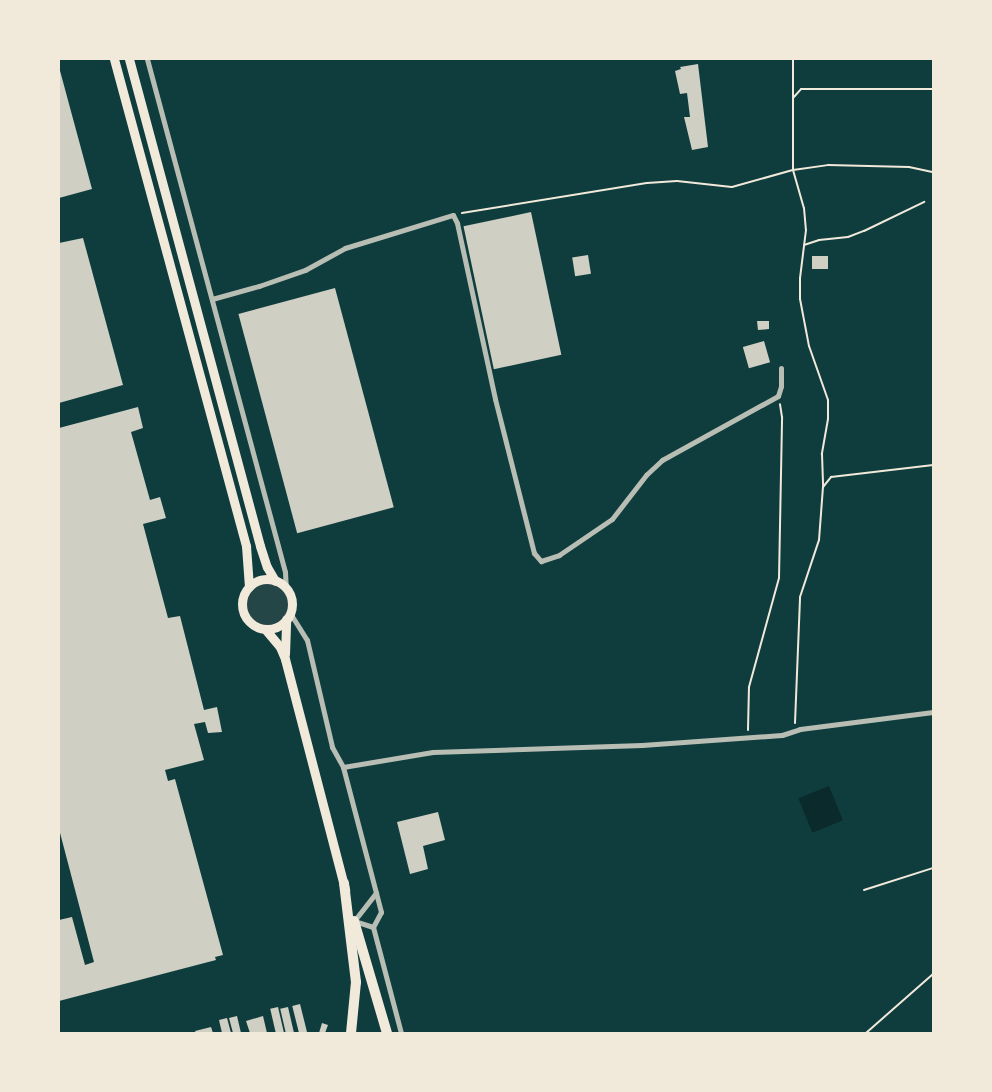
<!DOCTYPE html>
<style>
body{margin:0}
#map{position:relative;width:992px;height:1092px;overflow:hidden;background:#0f3d3e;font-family:"PT Serif",serif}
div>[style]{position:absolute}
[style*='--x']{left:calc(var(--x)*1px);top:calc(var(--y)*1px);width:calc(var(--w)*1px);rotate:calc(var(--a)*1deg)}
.green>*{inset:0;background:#244646}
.round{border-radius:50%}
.water>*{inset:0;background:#0a2a2b;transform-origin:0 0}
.building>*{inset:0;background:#cfcfc3;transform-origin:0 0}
.path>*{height:2px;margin:-1px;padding:0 1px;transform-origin:1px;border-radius:1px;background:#f1e9da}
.minor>*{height:5px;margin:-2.5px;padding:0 2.5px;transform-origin:2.5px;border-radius:2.5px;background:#b8beb3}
.primary>*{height:9px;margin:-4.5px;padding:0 4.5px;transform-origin:4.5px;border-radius:4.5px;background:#f1e9da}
.primary>.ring{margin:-4.5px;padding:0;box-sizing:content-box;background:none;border:9px solid #f1e9da;border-radius:50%}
.motorway>*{height:10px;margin:-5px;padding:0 5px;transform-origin:5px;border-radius:5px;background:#f1e9da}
span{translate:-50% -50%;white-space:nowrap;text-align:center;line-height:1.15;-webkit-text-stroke:4.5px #f1e9da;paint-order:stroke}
.frame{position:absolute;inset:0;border:60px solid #f1e9da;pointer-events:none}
</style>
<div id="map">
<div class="green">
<div class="round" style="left:245px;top:582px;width:44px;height:44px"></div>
</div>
<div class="water">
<div style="left:829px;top:786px;width:37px;height:33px;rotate:68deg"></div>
</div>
<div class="building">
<div style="clip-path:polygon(698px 64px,708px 147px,692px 150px,684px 117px,690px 117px,687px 93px,680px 94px,675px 71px,681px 69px,680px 67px)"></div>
<div style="clip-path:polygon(59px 67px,92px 189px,59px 198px)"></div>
<div style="left:531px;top:212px;width:146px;height:69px;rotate:78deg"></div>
<div style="clip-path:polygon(83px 238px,123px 385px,59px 403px,59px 243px)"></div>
<div style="left:588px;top:255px;width:19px;height:16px;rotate:81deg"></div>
<div style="left:812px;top:256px;width:16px;height:13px"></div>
<div style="left:335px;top:288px;width:227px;height:100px;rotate:75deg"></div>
<div style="clip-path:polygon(757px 321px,769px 321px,769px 329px,758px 330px)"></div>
<div style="left:764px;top:341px;width:22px;height:22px;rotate:74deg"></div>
<div style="clip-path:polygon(138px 407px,143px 428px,131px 432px,150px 500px,160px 497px,166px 518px,143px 524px,168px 618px,180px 616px,204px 710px,217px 707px,222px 732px,208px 733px,205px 722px,194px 724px,204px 760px,165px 770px,168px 781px,175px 779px,223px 955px,215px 957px,216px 960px,59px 1001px,59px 920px,72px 917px,85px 965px,94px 962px,59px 829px,59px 428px)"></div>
<div style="clip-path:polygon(438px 812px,445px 840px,423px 846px,428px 869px,410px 874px,397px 822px)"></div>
<div style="left:300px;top:1004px;width:30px;height:8px;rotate:76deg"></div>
<div style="left:278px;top:1007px;width:27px;height:8px;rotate:77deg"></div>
<div style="left:288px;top:1007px;width:27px;height:8px;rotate:77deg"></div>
<div style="clip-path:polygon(237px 1016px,241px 1033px,233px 1033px,229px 1018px)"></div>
<div style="clip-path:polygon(263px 1016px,267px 1033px,250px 1033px,246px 1021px)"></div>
<div style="clip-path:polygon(227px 1018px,231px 1033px,222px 1033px,219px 1020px)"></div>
<div style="clip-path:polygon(322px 1023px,328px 1025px,325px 1033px,319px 1033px)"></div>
<div style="clip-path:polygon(211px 1027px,213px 1033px,196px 1033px,195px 1031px)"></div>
</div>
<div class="path">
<div style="--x:793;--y:59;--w:111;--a:90"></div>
<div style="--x:793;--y:170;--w:40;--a:74"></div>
<div style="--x:804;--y:208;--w:22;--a:85"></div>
<div style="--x:806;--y:230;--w:48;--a:97.1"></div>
<div style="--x:800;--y:278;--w:21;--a:90"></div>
<div style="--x:800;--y:299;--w:48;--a:79.2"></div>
<div style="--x:809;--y:346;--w:57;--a:70.6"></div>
<div style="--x:828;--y:400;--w:19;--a:90"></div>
<div style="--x:828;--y:419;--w:36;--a:100"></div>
<div style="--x:822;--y:454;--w:33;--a:88"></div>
<div style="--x:793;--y:98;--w:12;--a:-48"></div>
<div style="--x:801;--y:89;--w:132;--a:0"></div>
<div style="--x:462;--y:213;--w:187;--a:-9.2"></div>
<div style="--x:647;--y:183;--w:30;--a:-4"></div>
<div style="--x:677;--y:181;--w:55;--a:6.2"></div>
<div style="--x:732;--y:187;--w:63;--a:-15.6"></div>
<div style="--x:793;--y:170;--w:35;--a:-8"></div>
<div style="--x:828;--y:165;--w:81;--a:1.4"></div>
<div style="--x:909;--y:167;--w:25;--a:12"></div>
<div style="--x:804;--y:245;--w:16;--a:-18"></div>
<div style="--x:819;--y:240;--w:29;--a:-6"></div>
<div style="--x:848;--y:237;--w:17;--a:-21"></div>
<div style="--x:864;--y:231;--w:67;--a:-25.8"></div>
<div style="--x:795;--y:723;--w:126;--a:-87.7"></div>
<div style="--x:800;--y:597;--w:60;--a:-71.6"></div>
<div style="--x:819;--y:540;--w:53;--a:-85.7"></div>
<div style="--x:823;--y:487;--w:13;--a:-51"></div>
<div style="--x:831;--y:477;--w:103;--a:-6.7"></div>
<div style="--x:748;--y:730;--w:43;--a:-88.7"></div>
<div style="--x:749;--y:687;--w:113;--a:-74.6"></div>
<div style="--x:779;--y:578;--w:161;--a:-88.9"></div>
<div style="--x:782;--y:417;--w:13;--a:-99"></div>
<div style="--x:864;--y:890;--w:72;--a:-17.7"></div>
<div style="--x:866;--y:1033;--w:89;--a:-41.4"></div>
</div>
<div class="minor">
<div style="--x:147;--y:59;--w:531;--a:74.94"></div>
<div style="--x:285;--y:572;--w:17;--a:87"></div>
<div style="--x:212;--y:299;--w:49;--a:-15.5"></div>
<div style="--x:259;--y:286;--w:49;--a:-19.2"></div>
<div style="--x:305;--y:270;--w:46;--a:-28.8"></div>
<div style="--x:345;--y:248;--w:113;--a:-17"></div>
<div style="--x:453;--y:215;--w:9;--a:63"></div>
<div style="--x:457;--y:223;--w:180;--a:77.8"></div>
<div style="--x:495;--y:399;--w:159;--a:75.8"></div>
<div style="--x:534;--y:553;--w:11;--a:49"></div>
<div style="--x:541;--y:561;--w:19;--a:-18"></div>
<div style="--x:559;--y:555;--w:64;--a:-34.2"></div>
<div style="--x:612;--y:519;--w:56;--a:-52.3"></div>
<div style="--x:646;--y:475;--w:22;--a:-43"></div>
<div style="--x:662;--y:460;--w:132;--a:-28.9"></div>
<div style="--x:778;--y:396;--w:10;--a:-73"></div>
<div style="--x:781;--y:386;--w:18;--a:-90"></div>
<div style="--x:290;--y:613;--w:32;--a:58"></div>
<div style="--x:307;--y:640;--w:110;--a:76.8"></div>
<div style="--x:332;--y:747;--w:23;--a:61"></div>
<div style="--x:343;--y:767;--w:150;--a:75.3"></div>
<div style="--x:381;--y:912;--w:17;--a:118"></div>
<div style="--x:373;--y:927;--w:110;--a:75.2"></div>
<div style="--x:343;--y:767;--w:91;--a:-9.5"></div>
<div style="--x:433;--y:752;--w:209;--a:-1.9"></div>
<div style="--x:642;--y:745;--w:140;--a:-4.1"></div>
<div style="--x:782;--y:735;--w:19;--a:-18"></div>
<div style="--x:800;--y:729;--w:134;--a:-7.3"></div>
<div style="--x:373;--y:927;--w:20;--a:-162"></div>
<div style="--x:354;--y:921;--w:36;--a:-52"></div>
</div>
<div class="primary">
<div style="--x:114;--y:59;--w:505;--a:74.83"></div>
<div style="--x:246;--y:546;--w:41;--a:85.8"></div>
<div style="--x:129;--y:59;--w:504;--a:74.94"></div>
<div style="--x:260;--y:546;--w:22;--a:72"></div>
<div style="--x:267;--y:567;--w:16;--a:60"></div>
<div class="ring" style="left:242px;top:579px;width:41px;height:41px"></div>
<div style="--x:265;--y:629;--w:23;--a:50"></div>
<div style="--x:280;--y:647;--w:13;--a:67"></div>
<div style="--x:285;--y:659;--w:239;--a:75.4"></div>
<div style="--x:285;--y:654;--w:35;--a:-88"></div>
</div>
<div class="motorway">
<div style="--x:344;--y:883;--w:100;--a:83.1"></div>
<div style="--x:356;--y:982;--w:51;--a:95.6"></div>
<div style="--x:354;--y:921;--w:117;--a:73.6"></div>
</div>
<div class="frame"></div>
</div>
